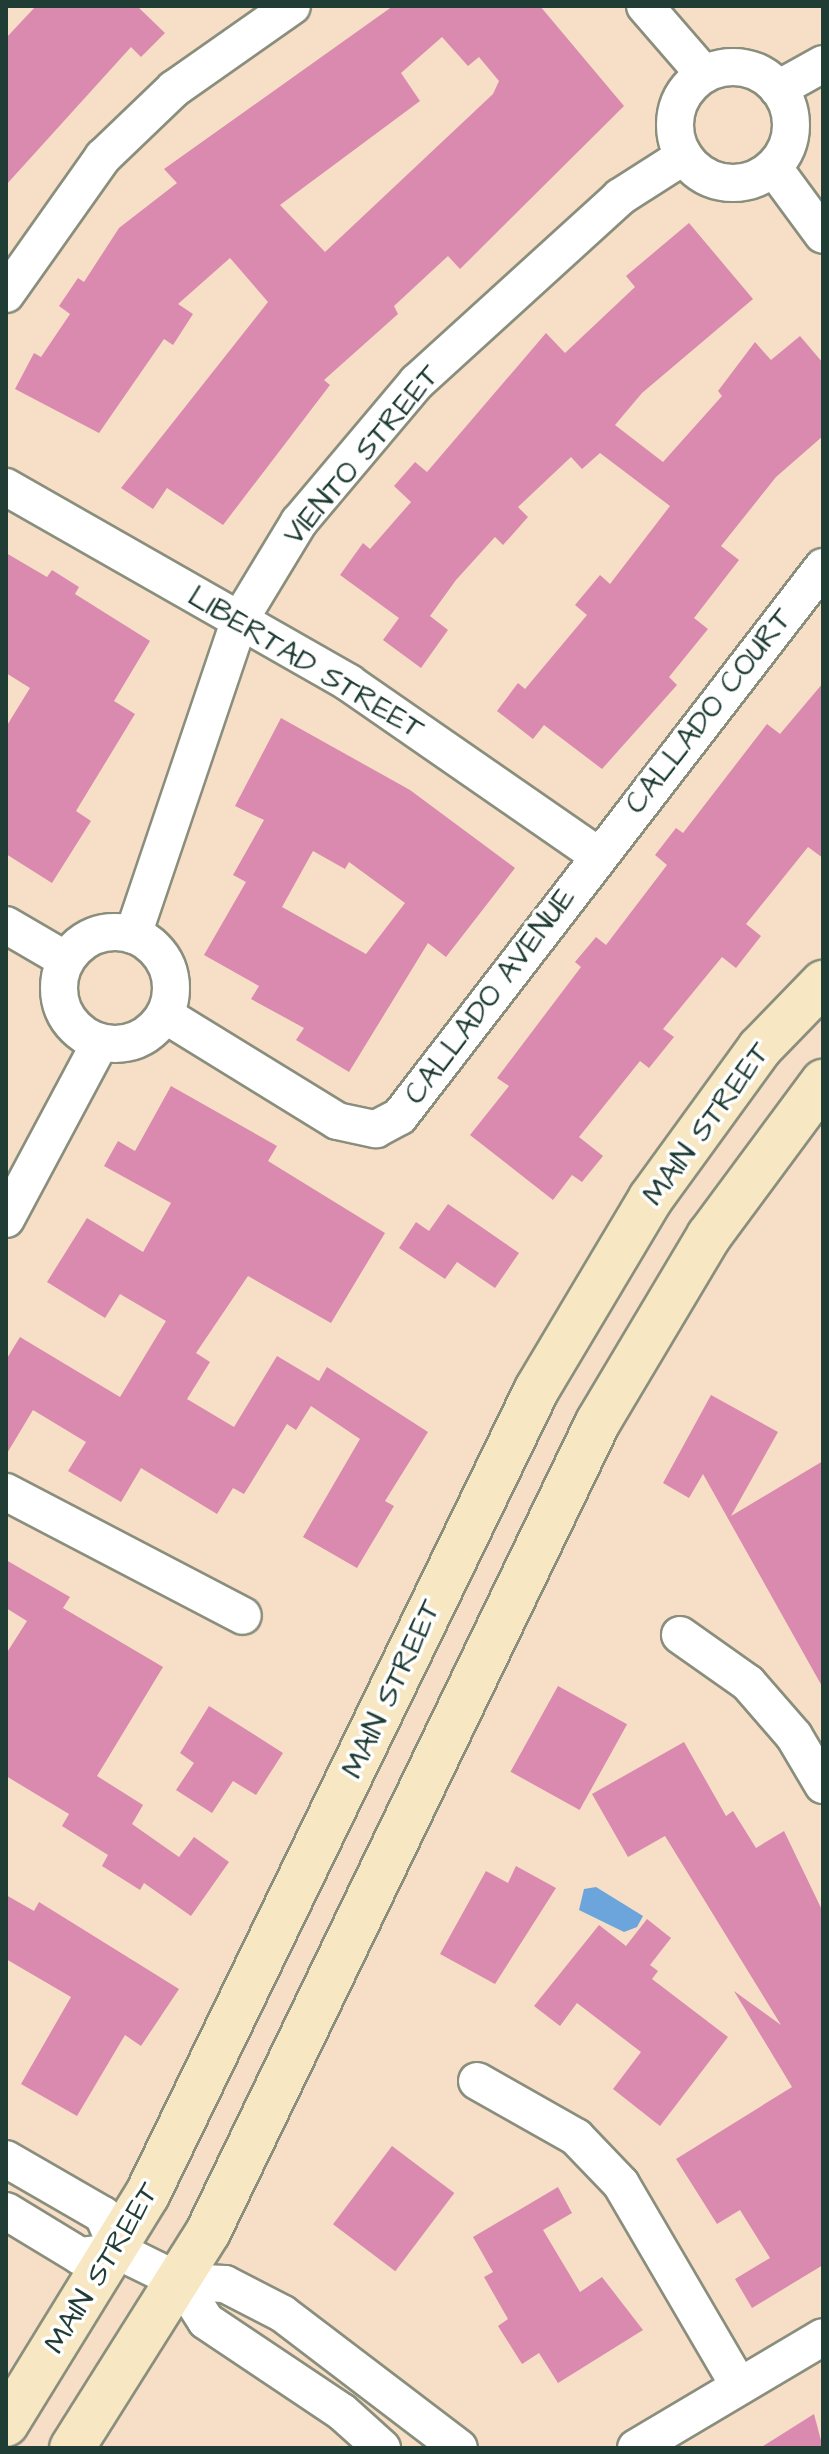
<!DOCTYPE html>
<style>
body{margin:0}
#map{position:relative;width:829px;height:2454px;overflow:hidden;background:#f6dfc6;font-family:"Architects Daughter",sans-serif}
div>[style]{position:absolute}
[style*='--x']{left:calc(var(--x)*1px);top:calc(var(--y)*1px);width:calc(var(--w)*1px);rotate:calc(var(--a)*1deg)}
.water>*{inset:0;background:#6ca5db}
.building>*{inset:0;background:#da8aaf;transform-origin:0 0}
.roads{filter:drop-shadow(2px 0 #8a8e7d) drop-shadow(-2px 0 #8a8e7d) drop-shadow(0 2px #8a8e7d) drop-shadow(0 -2px #8a8e7d)}
.street>*{height:36px;margin:-18px;padding:0 18px;transform-origin:18px;border-radius:18px;background:#fff}
.street>.ring{margin:-18px;padding:0;box-sizing:content-box;background:none;border:36px solid #fff;border-radius:50%}
.secondary>*{height:44px;margin:-22px;padding:0 22px;transform-origin:22px;border-radius:22px;background:#f7e8c3}
span{translate:-50% -50%;white-space:nowrap;text-align:center;line-height:1.15;-webkit-text-stroke:7px #fff;paint-order:stroke}
.street-label{font-size:30px;color:#1f3d34}
.frame{position:absolute;inset:0;border:8px solid #1f3d34;pointer-events:none}
</style>
<div id="map">
<div class="water">
<div style="clip-path:polygon(596px 1887px,643px 1916px,637px 1927px,624px 1932px,579px 1910px,584px 1889px)"></div>
</div>
<div class="building">
<div style="clip-path:polygon(36px 6px,137px 6px,165px 33px,141px 57px,131px 47px,6px 185px,6px 38px)"></div>
<div style="clip-path:polygon(evenodd,393px 6px,540px 6px,624px 106px,460px 269px,448px 256px,394px 306px,398px 314px,324px 380px,330px 385px,223px 525px,167px 488px,153px 509px,121px 488px,268px 302px,230px 258px,178px 304px,193px 314px,173px 345px,164px 339px,99px 433px,15px 389px,34px 353px,41px 357px,70px 314px,59px 306px,78px 278px,84px 282px,119px 228px,177px 183px,164px 169px,393px 6px,442px 37px,468px 66px,479px 57px,499px 81px,493px 94px,325px 252px,280px 205px,420px 101px,401px 73px,442px 37px)"></div>
<div style="clip-path:polygon(689px 223px,753px 299px,642px 393px,615px 425px,663px 462px,722px 396px,718px 391px,755px 342px,771px 360px,800px 336px,823px 363px,823px 436px,776px 477px,721px 546px,739px 560px,694px 618px,708px 629px,669px 677px,677px 685px,602px 769px,544px 725px,533px 739px,497px 711px,518px 683px,525px 689px,587px 615px,575px 605px,600px 575px,610px 584px,670px 506px,600px 453px,582px 469px,571px 457px,518px 507px,528px 517px,503px 545px,495px 537px,456px 580px,430px 616px,448px 630px,421px 668px,383px 640px,399px 618px,340px 575px,363px 543px,370px 549px,411px 502px,394px 486px,415px 462px,427px 472px,546px 333px,565px 353px,635px 287px,626px 276px)"></div>
<div style="clip-path:polygon(6px 553px,47px 577px,52px 570px,79px 587px,75px 594px,150px 641px,114px 701px,135px 714px,76px 811px,91px 821px,52px 883px,6px 854px,6px 727px,30px 688px,6px 673px)"></div>
<div style="clip-path:polygon(823px 683px,823px 858px,808px 847px,746px 924px,761px 936px,736px 968px,722px 957px,663px 1029px,674px 1037px,649px 1068px,640px 1061px,579px 1137px,603px 1156px,582px 1182px,572px 1175px,553px 1200px,470px 1135px,509px 1086px,497px 1078px,581px 967px,575px 962px,596px 937px,606px 945px,667px 865px,655px 855px,676px 828px,683px 833px,767px 724px,780px 734px)"></div>
<div style="clip-path:polygon(evenodd,281px 718px,410px 790px,515px 868px,446px 957px,428px 943px,349px 1072px,296px 1040px,304px 1028px,251px 999px,259px 986px,204px 955px,246px 882px,233px 875px,264px 820px,235px 806px,281px 718px,313px 851px,345px 869px,349px 862px,405px 903px,366px 954px,282px 907px,313px 851px)"></div>
<div style="clip-path:polygon(171px 1086px,277px 1146px,268px 1161px,385px 1233px,331px 1323px,248px 1276px,196px 1353px,210px 1362px,187px 1399px,234px 1427px,277px 1356px,319px 1381px,327px 1367px,428px 1432px,385px 1501px,394px 1506px,357px 1568px,303px 1537px,360px 1439px,311px 1406px,296px 1430px,287px 1424px,244px 1494px,233px 1488px,217px 1514px,141px 1468px,121px 1502px,68px 1471px,86px 1442px,33px 1410px,6px 1455px,6px 1360px,20px 1337px,120px 1397px,166px 1321px,120px 1294px,105px 1318px,47px 1282px,87px 1218px,143px 1252px,171px 1203px,104px 1166px,118px 1141px,135px 1151px)"></div>
<div style="clip-path:polygon(448px 1204px,519px 1253px,495px 1288px,457px 1262px,445px 1279px,399px 1248px,416px 1222px,429px 1231px)"></div>
<div style="clip-path:polygon(711px 1395px,778px 1432px,731px 1516px,823px 1461px,823px 1688px,703px 1474px,689px 1498px,663px 1483px)"></div>
<div style="clip-path:polygon(6px 1560px,70px 1597px,63px 1608px,163px 1667px,97px 1776px,143px 1805px,132px 1824px,179px 1857px,194px 1837px,229px 1862px,191px 1916px,144px 1883px,140px 1890px,102px 1866px,108px 1855px,62px 1826px,69px 1814px,6px 1776px,6px 1654px,27px 1621px,6px 1608px)"></div>
<div style="left:558px;top:1686px;width:79px;height:98px;rotate:29deg"></div>
<div style="clip-path:polygon(209px 1706px,283px 1753px,256px 1795px,233px 1781px,212px 1813px,176px 1790px,194px 1763px,180px 1753px)"></div>
<div style="clip-path:polygon(684px 1742px,726px 1816px,733px 1811px,756px 1848px,784px 1831px,823px 1912px,823px 2265px,752px 2308px,735px 2279px,770px 2258px,740px 2210px,717px 2224px,676px 2159px,792px 2087px,734px 1991px,781px 2025px,665px 1836px,628px 1857px,592px 1794px)"></div>
<div style="clip-path:polygon(516px 1866px,556px 1888px,495px 1984px,440px 1954px,486px 1871px,508px 1883px)"></div>
<div style="clip-path:polygon(6px 1895px,34px 1911px,39px 1902px,179px 1989px,141px 2046px,125px 2035px,77px 2116px,21px 2084px,71px 1997px,6px 1959px)"></div>
<div style="clip-path:polygon(647px 1919px,671px 1938px,650px 1965px,658px 1971px,652px 1979px,728px 2037px,660px 2126px,613px 2089px,641px 2052px,577px 2003px,560px 2026px,534px 2006px,599px 1925px,626px 1946px)"></div>
<div style="left:392px;top:2146px;width:78px;height:98px;rotate:37deg"></div>
<div style="clip-path:polygon(558px 2187px,572px 2213px,543px 2230px,580px 2292px,602px 2277px,643px 2330px,558px 2383px,539px 2353px,522px 2364px,498px 2326px,508px 2319px,484px 2277px,493px 2272px,473px 2237px)"></div>
<div style="clip-path:polygon(814px 2414px,823px 2448px,760px 2448px)"></div>
</div>
<div class="roads">
<div class="street">
<div style="--x:645;--y:6;--w:90;--a:49.1"></div>
<div class="ring" style="left:675px;top:67px;width:80px;height:80px"></div>
<div style="--x:778;--y:89;--w:51;--a:-29.1"></div>
<div style="--x:773;--y:167;--w:84;--a:53.7"></div>
<div style="--x:6;--y:294;--w:168;--a:-54.7"></div>
<div style="--x:103;--y:157;--w:98;--a:-43.8"></div>
<div style="--x:174;--y:89;--w:144;--a:-35.1"></div>
<div style="--x:6;--y:487;--w:395;--a:29.7"></div>
<div style="--x:349;--y:683;--w:300;--a:34.7"></div>
<div style="--x:6;--y:925;--w:69;--a:30.3"></div>
<div class="ring" style="left:59px;top:932px;width:76px;height:76px"></div>
<div style="--x:133;--y:935;--w:331;--a:-71.3"></div>
<div style="--x:239;--y:621;--w:116;--a:-58.8"></div>
<div style="--x:299;--y:522;--w:183;--a:-49.9"></div>
<div style="--x:417;--y:382;--w:275;--a:-42.3"></div>
<div style="--x:620;--y:197;--w:76;--a:-32.6"></div>
<div style="--x:165;--y:1015;--w:202;--a:31.6"></div>
<div style="--x:337;--y:1121;--w:40;--a:12"></div>
<div style="--x:376;--y:1129;--w:27;--a:-28"></div>
<div style="--x:400;--y:1116;--w:693;--a:-52.39"></div>
<div style="--x:6;--y:1219;--w:200;--a:-61.9"></div>
<div style="--x:6;--y:1492;--w:267;--a:27.6"></div>
<div style="--x:680;--y:1635;--w:83;--a:35.2"></div>
<div style="--x:748;--y:1683;--w:70;--a:49"></div>
<div style="--x:794;--y:1736;--w:57;--a:59.4"></div>
<div style="--x:477;--y:2081;--w:114;--a:29.5"></div>
<div style="--x:576;--y:2137;--w:65;--a:46.2"></div>
<div style="--x:621;--y:2184;--w:234;--a:59.7"></div>
<div style="--x:6;--y:2159;--w:112;--a:30"></div>
<div style="--x:103;--y:2215;--w:39;--a:67"></div>
<div style="--x:6;--y:2211;--w:87;--a:31.3"></div>
<div style="--x:80;--y:2256;--w:38;--a:-7"></div>
<div style="--x:118;--y:2251;--w:70;--a:26.2"></div>
<div style="--x:181;--y:2282;--w:44;--a:2.6"></div>
<div style="--x:225;--y:2284;--w:65;--a:27.3"></div>
<div style="--x:283;--y:2314;--w:221;--a:37.3"></div>
<div style="--x:181;--y:2282;--w:46;--a:57.3"></div>
<div style="--x:206;--y:2321;--w:164;--a:33.8"></div>
<div style="--x:342;--y:2412;--w:54;--a:42"></div>
<div style="--x:636;--y:2448;--w:217;--a:-30.7"></div>
</div>
<div class="secondary">
<div style="--x:6;--y:2424;--w:269;--a:-58.4"></div>
<div style="--x:147;--y:2195;--w:895;--a:-64.18"></div>
<div style="--x:537;--y:1389;--w:222;--a:-59.2"></div>
<div style="--x:651;--y:1198;--w:185;--a:-54"></div>
<div style="--x:760;--y:1048;--w:91;--a:-45.9"></div>
<div style="--x:72;--y:2448;--w:255;--a:-57.8"></div>
<div style="--x:208;--y:2232;--w:899;--a:-64.29"></div>
<div style="--x:598;--y:1422;--w:217;--a:-59.2"></div>
<div style="--x:709;--y:1236;--w:192;--a:-53.5"></div>
</div>
</div>
<div class="street-label">
<span style="left:362px;top:455px;rotate:-50deg">VIENTO STREET</span>
<span style="left:306px;top:663px;rotate:31deg">LIBERTAD STREET</span>
<span style="left:709px;top:711px;rotate:-52deg">CALLADO COURT</span>
<span style="left:490px;top:996px;rotate:-53deg">CALLADO AVENUE</span>
<span style="left:707px;top:1124px;rotate:-54deg">MAIN STREET</span>
<span style="left:392px;top:1689px;rotate:-65deg">MAIN STREET</span>
<span style="left:102px;top:2268px;rotate:-59deg">MAIN STREET</span>
</div>
<div class="frame"></div>
</div>
